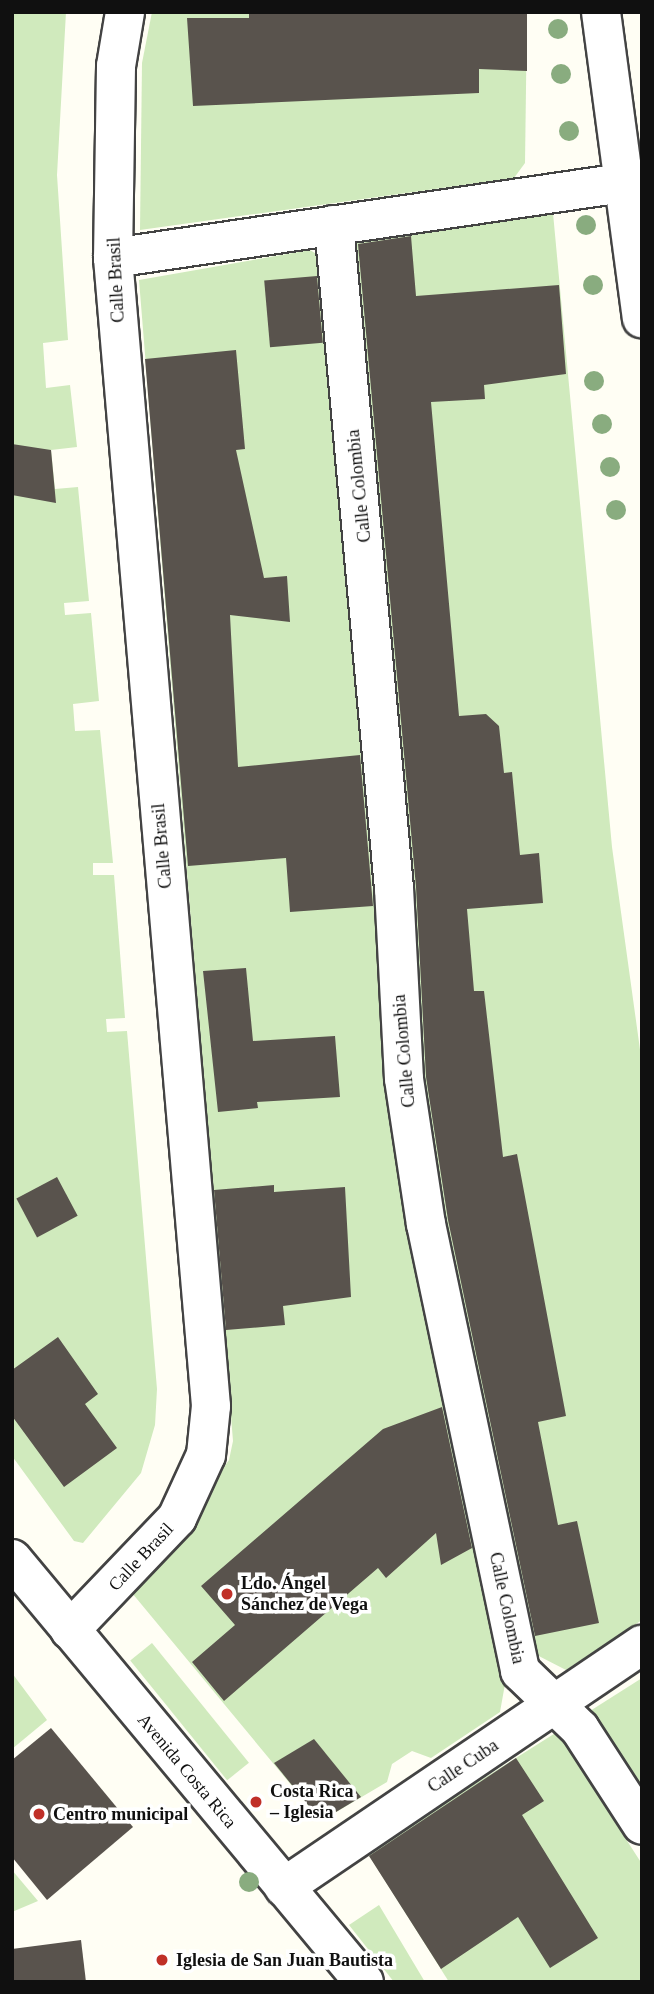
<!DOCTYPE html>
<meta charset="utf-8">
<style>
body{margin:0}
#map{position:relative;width:654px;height:1994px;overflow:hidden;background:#fffef4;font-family:"Times New Roman",serif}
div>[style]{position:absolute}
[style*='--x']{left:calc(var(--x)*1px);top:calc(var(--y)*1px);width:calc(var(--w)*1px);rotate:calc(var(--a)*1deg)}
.green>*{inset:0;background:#d0eabd;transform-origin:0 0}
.building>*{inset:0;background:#59534d;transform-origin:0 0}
.roads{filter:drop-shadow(2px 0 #434343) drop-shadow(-2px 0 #434343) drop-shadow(0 2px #434343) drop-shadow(0 -2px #434343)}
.minor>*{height:38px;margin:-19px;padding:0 19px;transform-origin:19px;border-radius:19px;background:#fff}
.trees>*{width:20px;height:20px;margin:-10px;border-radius:50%;background:#89ac7f}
.dots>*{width:19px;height:19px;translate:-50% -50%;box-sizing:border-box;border:4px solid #fff;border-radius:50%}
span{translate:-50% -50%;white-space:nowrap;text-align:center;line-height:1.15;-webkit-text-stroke:7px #fff;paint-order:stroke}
.street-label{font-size:18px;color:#101010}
.poi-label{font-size:18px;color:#101010;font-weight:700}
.left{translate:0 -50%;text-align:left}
.frame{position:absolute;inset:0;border:14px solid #101010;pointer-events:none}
</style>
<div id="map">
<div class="green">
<div style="clip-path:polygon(12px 12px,66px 12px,57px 175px,68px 340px,43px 343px,46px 388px,70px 385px,77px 447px,51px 450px,55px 489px,78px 487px,89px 601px,64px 603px,65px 615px,91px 613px,99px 701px,73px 704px,75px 731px,100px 730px,113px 863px,93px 863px,93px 875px,114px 875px,125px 1018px,106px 1019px,107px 1032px,127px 1031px,157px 1389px,155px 1425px,141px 1473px,83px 1543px,74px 1541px,12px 1456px)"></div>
<div style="clip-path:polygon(152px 12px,527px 12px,525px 163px,514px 178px,140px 230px,142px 63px)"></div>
<div style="clip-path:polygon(553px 213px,612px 847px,642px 1064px,642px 1620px,566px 1670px,531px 1652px,429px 1144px,351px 252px,359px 235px)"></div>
<div style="clip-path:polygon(310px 250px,321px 257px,393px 1138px,505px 1684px,500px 1712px,431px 1758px,412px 1751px,392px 1764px,387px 1782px,321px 1821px,132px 1593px,229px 1460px,233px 1441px,139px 280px)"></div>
<div style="left:152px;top:1643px;width:154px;height:28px;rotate:51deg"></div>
<div style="clip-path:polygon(12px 1673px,47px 1720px,12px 1749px)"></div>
<div style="clip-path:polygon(642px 1678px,642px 1789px,590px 1711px)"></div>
<div style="clip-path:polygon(557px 1732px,642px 1864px,642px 1982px,449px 1982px,367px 1852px)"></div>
<div style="clip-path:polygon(12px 1870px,38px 1901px,12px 1912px)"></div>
<div style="clip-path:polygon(379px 1905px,425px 1982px,394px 1982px,349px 1925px)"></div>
</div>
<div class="building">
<div style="clip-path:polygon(249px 12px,527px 12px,527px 71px,479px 69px,479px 93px,193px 106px,187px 18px,249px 18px)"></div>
<div style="clip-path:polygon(411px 236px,416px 296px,559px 285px,566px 374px,484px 385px,485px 399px,431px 402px,459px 716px,486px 714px,499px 726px,504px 773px,512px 772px,520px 855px,539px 853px,543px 903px,467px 909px,474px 991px,484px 991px,503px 1157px,517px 1154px,566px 1416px,538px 1422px,558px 1525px,577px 1521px,599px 1623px,535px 1636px,448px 1220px,426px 1077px,416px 887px,358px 244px)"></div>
<div style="left:317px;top:276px;width:67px;height:53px;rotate:85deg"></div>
<div style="clip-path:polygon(236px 350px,245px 449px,236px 450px,264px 578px,287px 576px,290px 622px,230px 615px,238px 767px,360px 755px,373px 906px,290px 912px,286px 858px,188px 866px,145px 359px)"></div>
<div style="clip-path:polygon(12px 444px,51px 450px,56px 503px,12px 495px)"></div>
<div style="clip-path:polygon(246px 968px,253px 1041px,335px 1036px,340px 1097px,257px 1102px,258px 1108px,218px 1112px,203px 971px)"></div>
<div style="left:57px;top:1177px;width:44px;height:46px;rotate:62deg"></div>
<div style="clip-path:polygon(274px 1185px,274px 1192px,345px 1187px,351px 1297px,283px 1306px,285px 1325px,226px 1330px,214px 1190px)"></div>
<div style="clip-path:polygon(58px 1337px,98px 1394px,85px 1404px,117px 1448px,64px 1487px,12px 1416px,12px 1370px)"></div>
<div style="clip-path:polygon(442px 1407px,472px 1548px,441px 1565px,436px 1533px,386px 1578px,378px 1568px,224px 1701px,192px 1662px,235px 1625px,201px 1586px,383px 1429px)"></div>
<div style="clip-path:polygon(51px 1728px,133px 1827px,47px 1900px,12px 1857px,12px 1760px)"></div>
<div style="clip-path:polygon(314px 1739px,361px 1797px,321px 1821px,274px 1763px)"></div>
<div style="clip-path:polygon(516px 1758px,544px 1801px,522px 1815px,598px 1938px,550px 1968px,518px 1917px,441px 1969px,369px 1856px)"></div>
<div style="clip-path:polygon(81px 1940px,86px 1982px,12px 1982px,12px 1949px)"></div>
</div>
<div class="roads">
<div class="minor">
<div style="--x:601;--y:12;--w:309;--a:82.4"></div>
<div style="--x:334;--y:225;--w:666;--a:84.83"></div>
<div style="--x:394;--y:888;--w:191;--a:87"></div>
<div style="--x:404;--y:1079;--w:147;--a:81.4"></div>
<div style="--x:426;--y:1224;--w:457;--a:78.1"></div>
<div style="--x:520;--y:1671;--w:83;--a:44"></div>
<div style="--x:580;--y:1729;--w:114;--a:57.1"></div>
<div style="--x:113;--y:258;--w:514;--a:-8.38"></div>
<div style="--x:12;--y:1559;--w:550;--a:50.23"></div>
<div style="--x:70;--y:1630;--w:155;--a:-46.3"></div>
<div style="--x:177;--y:1518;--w:69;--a:-65.3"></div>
<div style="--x:206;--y:1455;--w:49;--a:-84.2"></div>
<div style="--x:211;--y:1406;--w:1152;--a:-94.88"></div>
<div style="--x:113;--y:258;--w:192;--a:-89.1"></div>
<div style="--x:116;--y:66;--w:55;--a:-80.5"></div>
<div style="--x:284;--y:1887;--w:432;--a:-34.1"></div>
</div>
</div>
<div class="trees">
<div style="left:558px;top:29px"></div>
<div style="left:561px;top:74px"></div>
<div style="left:569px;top:131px"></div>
<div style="left:586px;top:225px"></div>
<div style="left:593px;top:285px"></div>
<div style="left:594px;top:381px"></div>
<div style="left:602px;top:424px"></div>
<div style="left:610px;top:467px"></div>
<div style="left:616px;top:510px"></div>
<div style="left:249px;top:1882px"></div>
</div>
<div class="dots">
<div style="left:227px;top:1594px;background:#c03028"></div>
<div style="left:256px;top:1802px;background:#c03028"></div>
<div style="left:39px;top:1814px;background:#c03028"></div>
<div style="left:162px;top:1960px;background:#c03028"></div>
</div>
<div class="street-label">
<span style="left:116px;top:280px;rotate:-93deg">Calle Brasil</span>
<span style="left:359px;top:486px;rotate:-96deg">Calle Colombia</span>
<span style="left:162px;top:846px;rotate:-95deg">Calle Brasil</span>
<span style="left:404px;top:1051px;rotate:-95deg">Calle Colombia</span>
<span style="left:141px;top:1557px;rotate:-47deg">Calle Brasil</span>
<span style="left:507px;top:1608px;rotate:78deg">Calle Colombia</span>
<span style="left:463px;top:1766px;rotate:-34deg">Calle Cuba</span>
<span style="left:187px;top:1771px;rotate:50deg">Avenida Costa Rica</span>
</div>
<div class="poi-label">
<span class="left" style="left:241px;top:1594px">Ldo. Ángel<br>Sánchez de Vega</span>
<span class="left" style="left:270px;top:1802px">Costa Rica<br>– Iglesia</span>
<span class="left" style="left:53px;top:1814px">Centro municipal</span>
<span class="left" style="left:176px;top:1960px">Iglesia de San Juan Bautista</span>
</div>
<div class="frame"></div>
</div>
